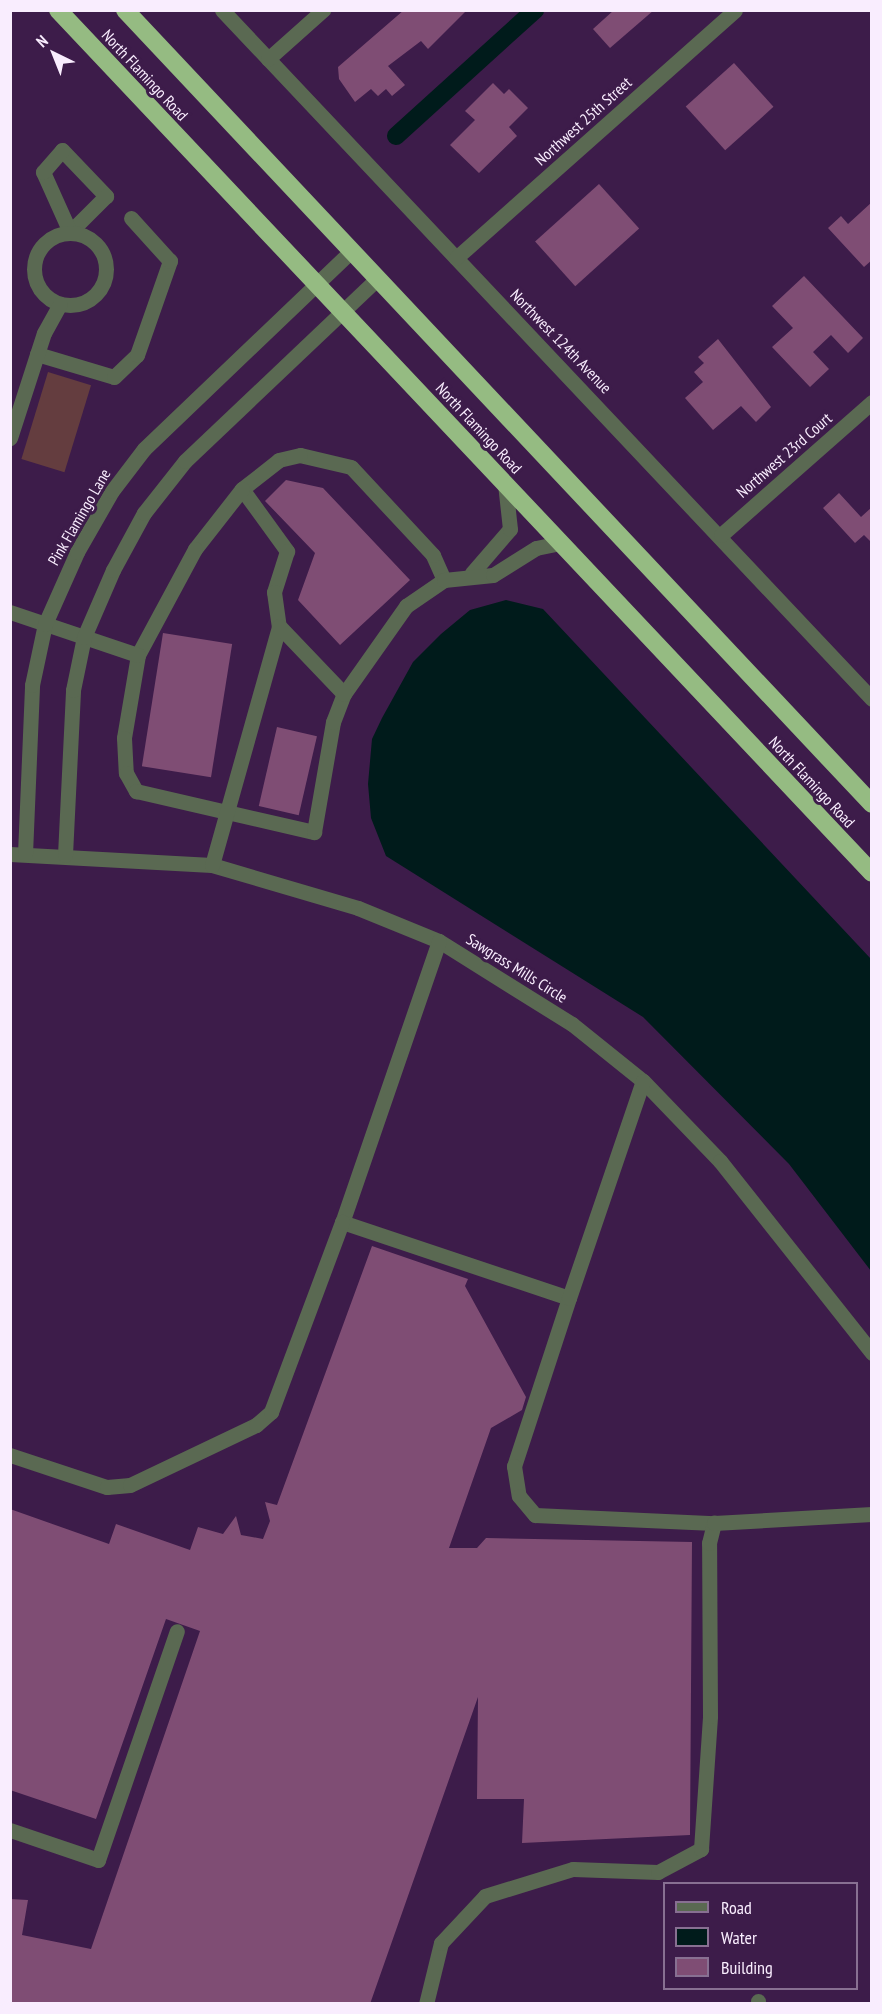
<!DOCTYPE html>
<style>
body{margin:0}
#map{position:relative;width:882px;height:2014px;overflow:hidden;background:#3d1c4a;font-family:"PT Sans Narrow",sans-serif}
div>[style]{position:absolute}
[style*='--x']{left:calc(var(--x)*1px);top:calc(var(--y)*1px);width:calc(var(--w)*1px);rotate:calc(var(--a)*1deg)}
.green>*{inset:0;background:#643d3f;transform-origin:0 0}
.water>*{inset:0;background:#001b1b}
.canal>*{height:18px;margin:-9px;padding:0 9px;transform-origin:9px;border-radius:9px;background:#001b1b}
.building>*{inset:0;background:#7f4d74;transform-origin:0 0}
.minor>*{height:15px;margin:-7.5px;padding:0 7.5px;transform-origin:7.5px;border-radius:7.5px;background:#5a6952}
.minor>.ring{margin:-7.5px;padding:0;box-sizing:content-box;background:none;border:15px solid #5a6952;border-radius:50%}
.highway>*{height:18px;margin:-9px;padding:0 9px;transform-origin:9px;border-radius:9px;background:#95bb82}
span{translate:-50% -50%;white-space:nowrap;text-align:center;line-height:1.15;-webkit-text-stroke:6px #3d1c4a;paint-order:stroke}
.street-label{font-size:16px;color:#f9edfe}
.frame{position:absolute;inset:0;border:12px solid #f9edfe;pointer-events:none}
.legend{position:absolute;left:663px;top:1882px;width:195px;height:108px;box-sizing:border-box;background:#3d1c4a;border:2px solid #887092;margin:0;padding:8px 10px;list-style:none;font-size:18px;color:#f9edfe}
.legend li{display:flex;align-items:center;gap:12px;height:30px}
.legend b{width:30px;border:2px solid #887092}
.north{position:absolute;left:24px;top:24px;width:60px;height:60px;-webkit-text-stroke:4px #3d1c4a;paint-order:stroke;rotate:317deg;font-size:16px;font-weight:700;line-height:24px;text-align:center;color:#f9edfe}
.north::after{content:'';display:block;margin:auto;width:21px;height:27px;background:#f9edfe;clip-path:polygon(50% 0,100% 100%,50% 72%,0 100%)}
</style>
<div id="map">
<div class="green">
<div style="left:48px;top:372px;width:45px;height:91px;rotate:17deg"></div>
</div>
<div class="water">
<div style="clip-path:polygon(506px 600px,543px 609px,871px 959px,871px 1271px,789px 1164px,643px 1017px,386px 856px,371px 818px,368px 784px,372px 739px,382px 718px,413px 662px,441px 634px,470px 610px)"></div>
</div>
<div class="canal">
<div style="--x:396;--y:136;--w:188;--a:-42.2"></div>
</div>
<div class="building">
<div style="clip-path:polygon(404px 10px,467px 10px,428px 49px,421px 41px,388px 66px,405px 85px,392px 96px,386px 89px,378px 96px,371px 89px,355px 102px,339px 79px,338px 67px)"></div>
<div style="clip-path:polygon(614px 10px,654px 10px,610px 48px,593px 29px)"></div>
<div style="left:734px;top:63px;width:59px;height:65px;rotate:48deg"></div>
<div style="clip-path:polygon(493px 83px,504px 94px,509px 89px,528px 108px,509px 127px,517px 136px,479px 173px,450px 145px,475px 120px,465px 111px)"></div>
<div style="left:599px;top:184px;width:60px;height:86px;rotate:48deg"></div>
<div style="clip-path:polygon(872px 202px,872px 260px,864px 267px,828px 228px,841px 216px,848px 224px)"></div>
<div style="clip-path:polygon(804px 276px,863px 338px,848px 353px,831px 335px,813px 352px,829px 369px,810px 387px,772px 347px,793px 328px,772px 306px)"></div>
<div style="clip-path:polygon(718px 339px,771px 407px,756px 422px,741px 406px,713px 430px,685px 398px,703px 382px,694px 372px,704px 363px,698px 357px)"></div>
<div style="clip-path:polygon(286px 480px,323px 488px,410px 580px,340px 645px,298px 600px,315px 553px,265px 501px)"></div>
<div style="clip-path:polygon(839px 493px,861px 517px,872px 507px,872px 543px,864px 535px,855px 543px,823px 508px)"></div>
<div style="left:163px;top:633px;width:70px;height:135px;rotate:9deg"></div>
<div style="left:277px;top:727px;width:41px;height:81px;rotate:13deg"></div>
<div style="clip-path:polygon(372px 1246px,468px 1279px,465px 1286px,526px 1397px,522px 1410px,491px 1428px,449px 1548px,477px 1548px,486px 1538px,692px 1542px,690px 1835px,522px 1843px,524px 1799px,477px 1799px,478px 1697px,370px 2004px,10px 2004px,10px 1899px,28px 1900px,22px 1935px,91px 1949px,200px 1631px,166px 1619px,96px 1819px,10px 1790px,10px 1509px,109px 1544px,116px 1524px,190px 1550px,198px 1527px,223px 1534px,236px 1516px,241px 1535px,263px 1539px,270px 1521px,265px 1502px,277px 1505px)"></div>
</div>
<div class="minor">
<div style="--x:222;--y:10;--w:947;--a:46.67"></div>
<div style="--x:268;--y:59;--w:74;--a:-41.7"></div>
<div style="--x:62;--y:150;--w:64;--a:46.3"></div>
<div style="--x:106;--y:196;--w:51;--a:135"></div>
<div style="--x:70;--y:232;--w:66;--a:-114.2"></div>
<div style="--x:43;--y:172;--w:29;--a:-49"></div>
<div class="ring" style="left:34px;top:233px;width:57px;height:57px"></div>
<div style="--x:456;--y:258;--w:373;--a:-41.6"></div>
<div style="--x:37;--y:354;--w:80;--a:16.6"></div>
<div style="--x:114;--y:377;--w:32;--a:-44"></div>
<div style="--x:137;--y:355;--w:100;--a:-70.7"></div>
<div style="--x:170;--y:261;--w:58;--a:-132.2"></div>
<div style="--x:10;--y:438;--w:110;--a:-72.1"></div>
<div style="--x:44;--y:333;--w:33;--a:-61"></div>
<div style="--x:242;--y:489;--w:77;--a:54"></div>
<div style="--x:287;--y:551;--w:43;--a:107.6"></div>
<div style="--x:274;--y:592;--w:34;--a:82"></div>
<div style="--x:721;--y:535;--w:201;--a:-41.4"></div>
<div style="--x:472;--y:573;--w:58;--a:-49.2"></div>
<div style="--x:510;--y:529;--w:45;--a:-96.3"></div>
<div style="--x:444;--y:580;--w:27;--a:-114"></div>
<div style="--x:433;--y:555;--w:120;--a:-133"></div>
<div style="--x:351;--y:467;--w:52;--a:-166.8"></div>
<div style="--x:300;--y:455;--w:22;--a:167"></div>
<div style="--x:279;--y:460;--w:47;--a:141.9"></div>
<div style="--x:242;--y:489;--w:76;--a:128.1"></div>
<div style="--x:195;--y:549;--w:120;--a:118.3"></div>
<div style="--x:138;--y:655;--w:84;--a:99.6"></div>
<div style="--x:124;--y:738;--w:35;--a:87"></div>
<div style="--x:126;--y:773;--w:21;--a:61"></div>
<div style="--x:136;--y:791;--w:183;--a:13"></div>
<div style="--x:314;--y:832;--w:112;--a:-80.2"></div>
<div style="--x:333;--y:722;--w:30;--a:-69"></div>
<div style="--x:344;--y:694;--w:108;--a:-54.8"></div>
<div style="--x:406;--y:606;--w:46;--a:-34.4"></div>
<div style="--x:444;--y:580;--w:49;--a:-5.8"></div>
<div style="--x:493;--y:575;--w:51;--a:-32.1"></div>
<div style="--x:536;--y:548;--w:25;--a:-12"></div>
<div style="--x:10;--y:612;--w:135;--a:18.6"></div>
<div style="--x:10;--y:854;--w:202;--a:3.1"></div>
<div style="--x:212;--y:865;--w:152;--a:16.4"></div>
<div style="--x:358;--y:908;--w:87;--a:22.2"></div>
<div style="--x:439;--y:941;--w:157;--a:32"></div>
<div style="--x:572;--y:1024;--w:91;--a:38.8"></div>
<div style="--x:643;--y:1081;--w:111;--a:46.1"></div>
<div style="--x:720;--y:1161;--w:245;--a:51.6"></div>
<div style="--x:25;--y:854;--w:169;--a:-87.6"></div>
<div style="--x:32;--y:685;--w:62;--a:-78"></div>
<div style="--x:45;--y:624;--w:79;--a:-66"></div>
<div style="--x:77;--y:552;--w:70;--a:-60.2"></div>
<div style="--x:112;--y:491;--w:53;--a:-52.7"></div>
<div style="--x:144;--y:449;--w:285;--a:-43.7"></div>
<div style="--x:65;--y:855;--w:165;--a:-87.2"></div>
<div style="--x:73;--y:690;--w:54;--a:-78.3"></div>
<div style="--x:84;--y:637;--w:73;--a:-66.6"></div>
<div style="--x:113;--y:570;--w:65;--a:-61.5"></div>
<div style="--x:144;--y:513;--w:66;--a:-51.7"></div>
<div style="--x:185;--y:461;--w:263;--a:-43.5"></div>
<div style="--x:212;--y:865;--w:248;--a:-74.3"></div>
<div style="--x:279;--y:626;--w:94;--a:46.3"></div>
<div style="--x:439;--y:941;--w:297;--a:109"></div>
<div style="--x:342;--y:1222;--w:239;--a:18.5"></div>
<div style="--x:569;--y:1298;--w:177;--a:108.1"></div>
<div style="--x:514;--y:1466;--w:30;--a:81"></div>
<div style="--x:519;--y:1496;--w:25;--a:50"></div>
<div style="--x:535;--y:1515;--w:179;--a:2.6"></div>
<div style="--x:569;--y:1298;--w:229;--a:-71.2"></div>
<div style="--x:10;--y:1455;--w:102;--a:18.3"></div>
<div style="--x:107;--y:1487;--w:23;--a:-5"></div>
<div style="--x:130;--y:1485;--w:140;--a:-25.5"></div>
<div style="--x:256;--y:1425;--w:20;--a:-41"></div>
<div style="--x:271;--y:1412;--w:203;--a:-69.5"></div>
<div style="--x:10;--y:1830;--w:93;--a:18.8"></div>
<div style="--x:98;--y:1860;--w:242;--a:-71"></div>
<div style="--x:758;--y:2001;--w:3;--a:90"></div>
<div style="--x:426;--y:2004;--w:63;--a:-76.2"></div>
<div style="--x:441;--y:1943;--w:64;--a:-46.9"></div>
<div style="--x:485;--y:1896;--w:92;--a:-17.1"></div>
<div style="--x:573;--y:1869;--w:85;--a:2"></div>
<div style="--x:658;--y:1872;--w:49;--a:-28.1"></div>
<div style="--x:701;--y:1849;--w:133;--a:-86.1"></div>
<div style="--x:710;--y:1716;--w:173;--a:-90.3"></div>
<div style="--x:709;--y:1543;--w:21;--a:-76"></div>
<div style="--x:714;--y:1523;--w:158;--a:-3.3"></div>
</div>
<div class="highway">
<div style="--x:58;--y:10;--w:1186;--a:46.67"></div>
<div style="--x:125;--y:10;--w:1090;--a:46.75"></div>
</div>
<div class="street-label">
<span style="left:145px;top:75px;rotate:47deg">North Flamingo Road</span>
<span style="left:583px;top:121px;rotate:-42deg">Northwest 25th Street</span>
<span style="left:561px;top:341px;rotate:46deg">Northwest 124th Avenue</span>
<span style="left:479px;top:428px;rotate:47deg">North Flamingo Road</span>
<span style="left:784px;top:455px;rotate:-41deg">Northwest 23rd Court</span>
<span style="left:79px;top:517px;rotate:-60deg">Pink Flamingo Lane</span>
<span style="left:812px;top:782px;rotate:47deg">North Flamingo Road</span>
<span style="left:517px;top:968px;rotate:32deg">Sawgrass Mills Circle</span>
</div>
<div class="frame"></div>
<ul class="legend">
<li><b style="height:8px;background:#5a6952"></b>Road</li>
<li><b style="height:16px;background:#001b1b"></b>Water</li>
<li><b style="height:16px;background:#7f4d74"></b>Building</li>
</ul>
<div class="north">N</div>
</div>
